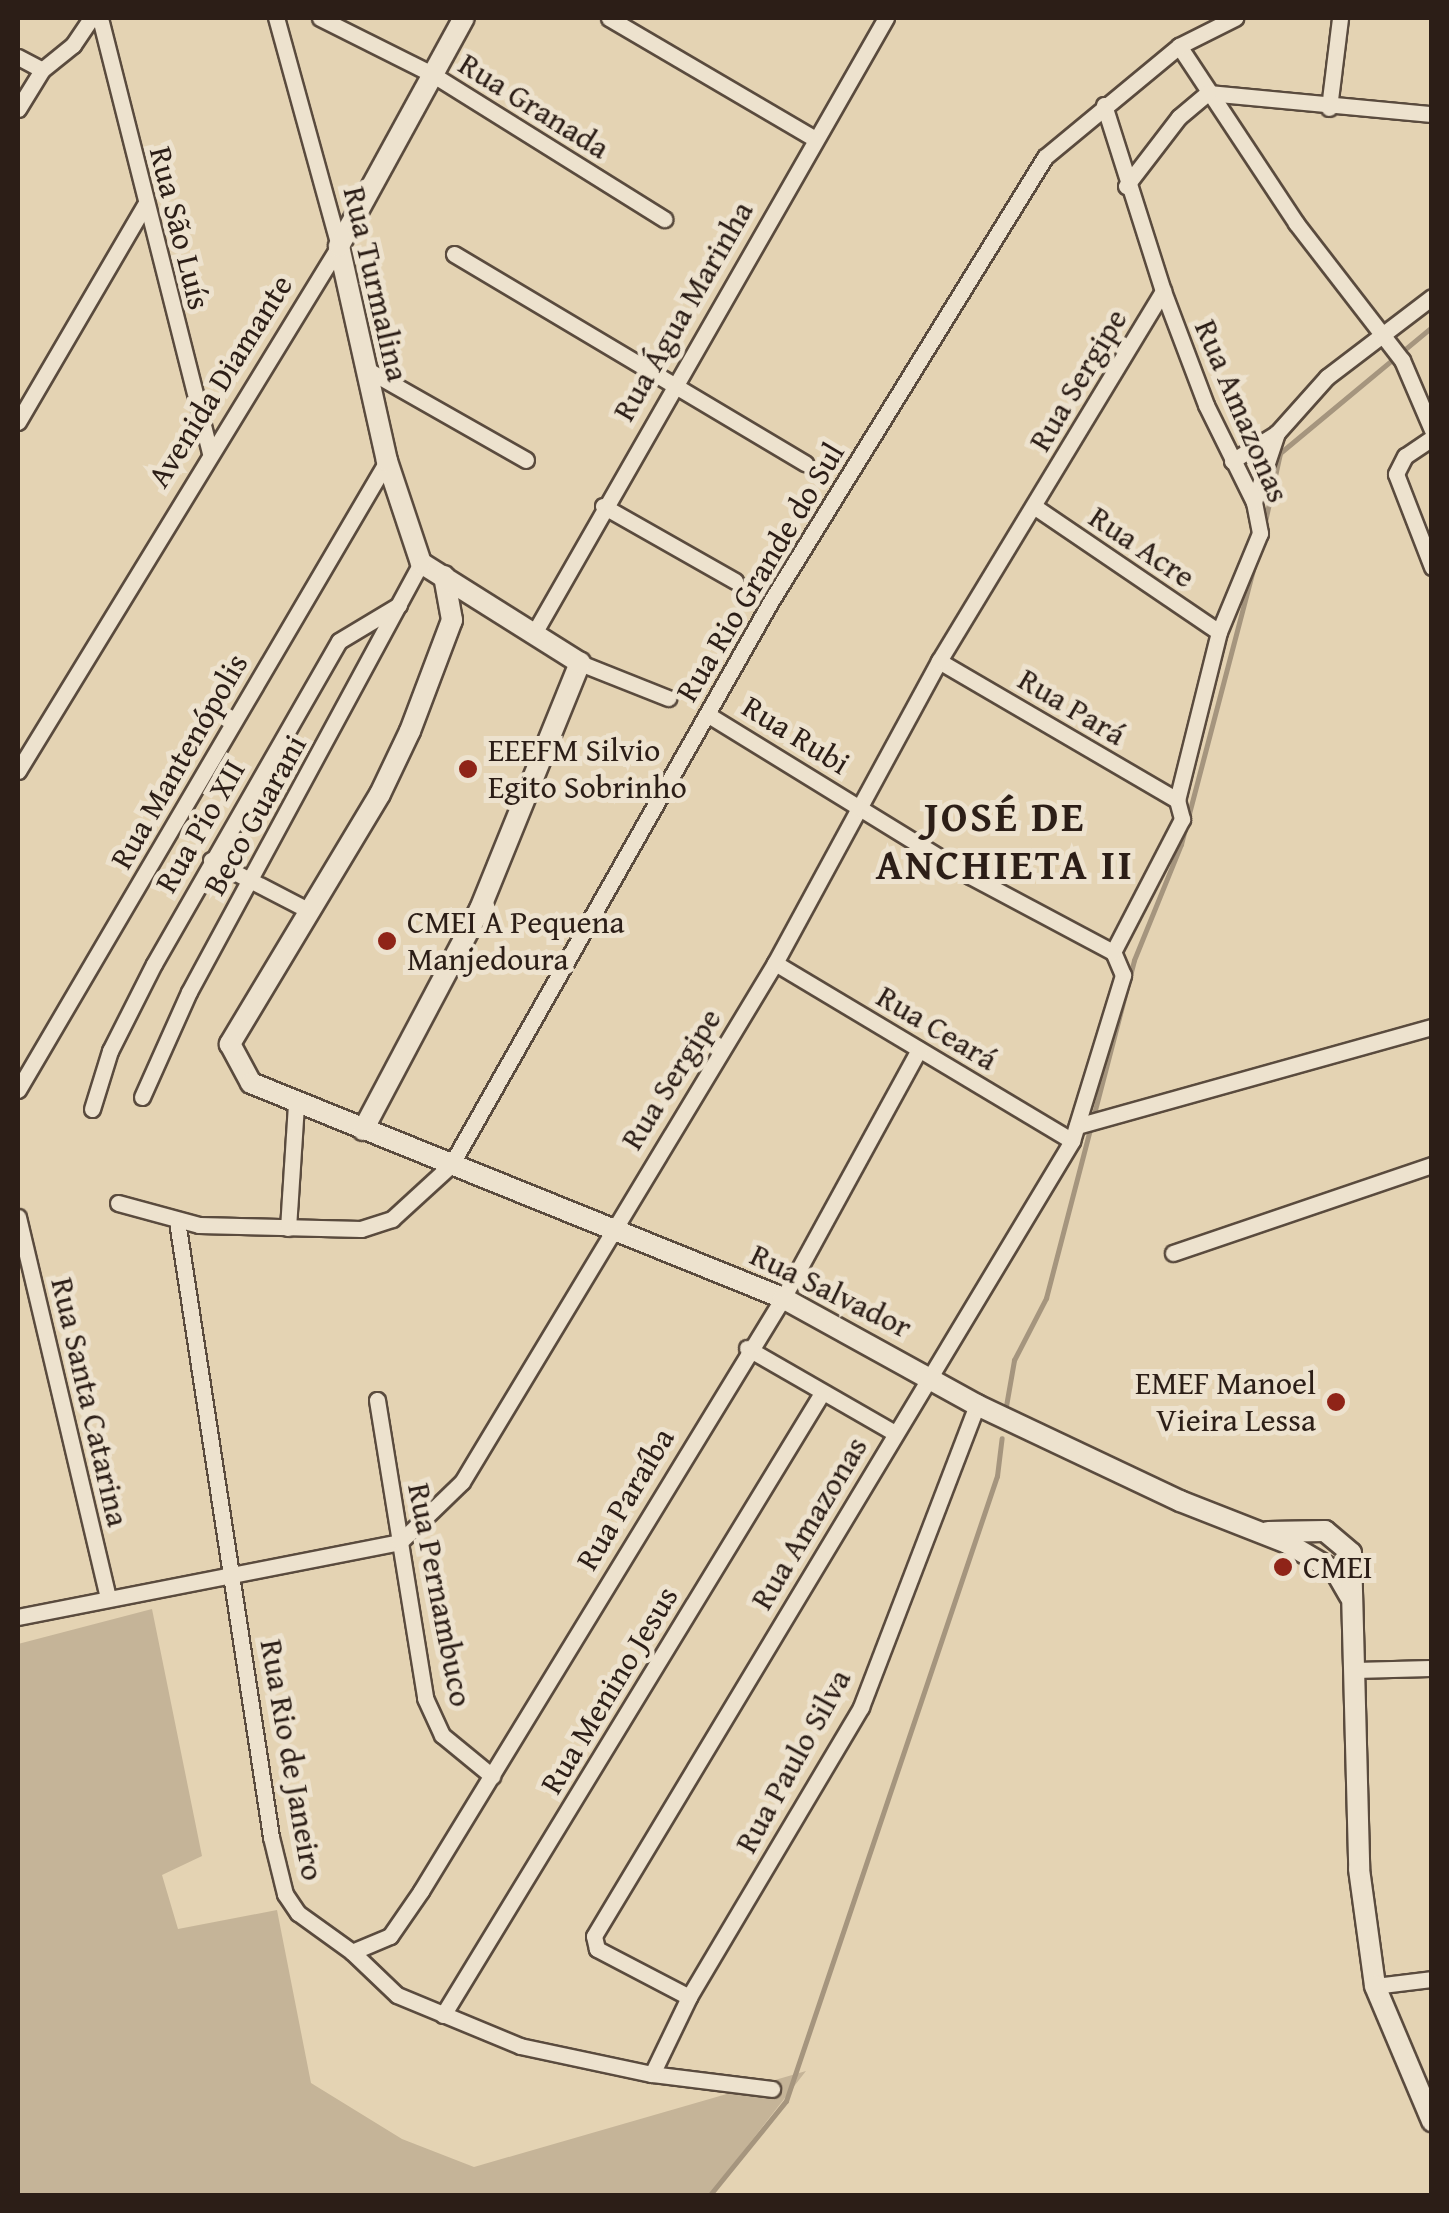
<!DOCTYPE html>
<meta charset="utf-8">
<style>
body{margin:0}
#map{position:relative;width:1449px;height:2213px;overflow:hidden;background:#e4d3b3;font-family:"Gentium Book Plus",serif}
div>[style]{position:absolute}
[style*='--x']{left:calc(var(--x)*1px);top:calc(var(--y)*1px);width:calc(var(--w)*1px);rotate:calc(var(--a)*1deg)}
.green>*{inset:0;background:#c5b498}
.stream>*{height:5px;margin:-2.5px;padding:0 2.5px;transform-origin:2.5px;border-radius:2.5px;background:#a5957e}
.roads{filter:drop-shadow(2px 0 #5a4b3e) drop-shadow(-2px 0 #5a4b3e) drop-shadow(0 2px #5a4b3e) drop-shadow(0 -2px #5a4b3e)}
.street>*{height:15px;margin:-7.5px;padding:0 7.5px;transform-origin:7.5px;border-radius:7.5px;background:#ede2ce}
.secondary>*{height:20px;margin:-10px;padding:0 10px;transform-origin:10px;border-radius:10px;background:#ede2ce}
.dots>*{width:28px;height:28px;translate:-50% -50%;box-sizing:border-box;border:5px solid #ede2ce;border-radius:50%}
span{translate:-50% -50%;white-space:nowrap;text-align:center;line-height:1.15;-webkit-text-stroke:10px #ede2ce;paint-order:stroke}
.street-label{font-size:32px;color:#2c1e17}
.poi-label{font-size:32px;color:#2c1e17}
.left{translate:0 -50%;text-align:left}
.right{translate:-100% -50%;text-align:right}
.district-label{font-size:42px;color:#2c1e17;font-weight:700;letter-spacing:2.5px}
.frame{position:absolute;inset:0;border:20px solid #2c1e17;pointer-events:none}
</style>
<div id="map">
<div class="green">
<div style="clip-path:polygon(152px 1609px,202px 1856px,162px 1875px,178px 1929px,277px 1910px,311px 2083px,402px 2139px,474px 2167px,806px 2071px,709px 2195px,18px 2196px,18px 1644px)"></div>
</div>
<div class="stream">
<div style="--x:1264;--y:526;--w:75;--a:-77.6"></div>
<div style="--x:1280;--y:453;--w:197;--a:-39.7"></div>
<div style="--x:1006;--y:1406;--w:47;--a:-80.1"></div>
<div style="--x:1014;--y:1360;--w:70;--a:-62.7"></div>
<div style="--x:1046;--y:1298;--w:349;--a:-75.4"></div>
<div style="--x:1134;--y:960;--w:125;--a:-67.9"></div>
<div style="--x:1181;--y:844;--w:293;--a:-75.3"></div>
<div style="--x:709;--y:2196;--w:122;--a:-51"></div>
<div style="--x:786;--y:2101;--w:660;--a:-71.35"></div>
<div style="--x:997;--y:1476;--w:38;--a:-83"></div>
</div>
<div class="roads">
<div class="street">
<div style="--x:100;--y:18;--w:448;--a:75.8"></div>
<div style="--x:320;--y:18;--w:125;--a:26.6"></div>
<div style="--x:432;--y:74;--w:274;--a:32"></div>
<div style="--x:609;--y:18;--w:239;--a:30.4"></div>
<div style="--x:1179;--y:46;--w:212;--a:56.5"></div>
<div style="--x:1296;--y:223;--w:173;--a:52.3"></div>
<div style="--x:1402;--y:360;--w:76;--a:66.8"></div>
<div style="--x:18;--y:57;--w:27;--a:28"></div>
<div style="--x:1208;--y:93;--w:225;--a:5.4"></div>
<div style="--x:1104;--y:105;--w:195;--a:72.4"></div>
<div style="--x:1163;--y:291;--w:122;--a:69.3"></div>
<div style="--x:1206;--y:405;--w:108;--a:63.7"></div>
<div style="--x:1254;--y:502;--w:32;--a:79"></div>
<div style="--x:1260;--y:533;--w:107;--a:112.5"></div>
<div style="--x:1219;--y:632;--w:173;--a:104"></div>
<div style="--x:1177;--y:800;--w:20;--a:75"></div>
<div style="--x:1182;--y:819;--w:150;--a:117.4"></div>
<div style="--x:1329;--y:108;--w:91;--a:-83"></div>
<div style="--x:18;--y:109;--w:46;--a:-58.4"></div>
<div style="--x:42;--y:70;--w:40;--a:-39"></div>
<div style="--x:73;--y:45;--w:32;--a:-56"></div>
<div style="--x:1126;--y:186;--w:87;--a:-52.5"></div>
<div style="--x:1179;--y:117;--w:38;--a:-40"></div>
<div style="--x:454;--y:254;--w:409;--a:30.8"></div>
<div style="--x:366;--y:369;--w:184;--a:29.6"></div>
<div style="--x:18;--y:422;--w:251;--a:-59.7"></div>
<div style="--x:1432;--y:438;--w:32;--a:146"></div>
<div style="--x:1405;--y:456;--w:20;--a:117"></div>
<div style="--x:1396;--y:474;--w:100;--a:68.8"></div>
<div style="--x:1232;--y:461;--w:53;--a:-31.9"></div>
<div style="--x:1277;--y:433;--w:75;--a:-48.2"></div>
<div style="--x:1327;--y:377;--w:132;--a:-37.3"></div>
<div style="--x:1254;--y:502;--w:73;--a:-71.6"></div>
<div style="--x:603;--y:506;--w:152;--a:29.6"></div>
<div style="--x:1035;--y:507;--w:222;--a:34.2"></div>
<div style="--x:533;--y:635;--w:711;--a:-60.23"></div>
<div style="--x:939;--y:661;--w:276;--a:30.3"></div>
<div style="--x:580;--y:663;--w:95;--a:21.7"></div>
<div style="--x:18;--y:771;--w:615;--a:-58.56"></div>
<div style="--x:339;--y:246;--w:237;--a:-105.4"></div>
<div style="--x:211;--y:860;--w:107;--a:27.3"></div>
<div style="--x:775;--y:963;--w:346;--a:30.9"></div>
<div style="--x:18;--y:1090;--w:729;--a:-59.6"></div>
<div style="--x:142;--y:1097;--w:115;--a:-65.9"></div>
<div style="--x:189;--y:992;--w:488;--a:-61.6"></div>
<div style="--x:92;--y:1109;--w:61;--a:-72.8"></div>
<div style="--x:110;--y:1051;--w:97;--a:-63.2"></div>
<div style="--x:154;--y:964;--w:372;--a:-60.2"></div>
<div style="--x:339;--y:641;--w:70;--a:-31"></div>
<div style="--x:1077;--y:1126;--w:369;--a:-15.6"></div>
<div style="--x:118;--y:1203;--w:84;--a:15.2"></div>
<div style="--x:199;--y:1225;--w:162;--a:1.4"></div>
<div style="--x:361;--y:1229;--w:33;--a:-18"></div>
<div style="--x:392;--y:1219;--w:80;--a:-42.5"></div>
<div style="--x:451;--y:1165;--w:648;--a:-60.43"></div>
<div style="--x:771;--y:601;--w:522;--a:-58.32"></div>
<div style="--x:1045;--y:157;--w:174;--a:-39.6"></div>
<div style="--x:1179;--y:46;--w:63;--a:-26.6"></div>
<div style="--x:18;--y:1217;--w:392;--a:76.7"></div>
<div style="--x:177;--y:1221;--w:623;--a:81.32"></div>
<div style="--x:271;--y:1837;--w:59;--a:76.2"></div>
<div style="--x:285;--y:1894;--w:23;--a:56"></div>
<div style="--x:298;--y:1913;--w:67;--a:35.8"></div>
<div style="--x:352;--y:1952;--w:62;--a:43.7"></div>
<div style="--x:397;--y:1995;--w:133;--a:22.5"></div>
<div style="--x:520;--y:2046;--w:135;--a:12"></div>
<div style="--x:652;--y:2074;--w:121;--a:7.1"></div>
<div style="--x:288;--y:1228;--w:124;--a:-86.3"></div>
<div style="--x:1173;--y:1253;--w:274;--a:-18.8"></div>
<div style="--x:747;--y:1348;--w:171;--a:29.9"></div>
<div style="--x:377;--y:1400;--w:302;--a:80.8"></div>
<div style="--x:425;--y:1698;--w:41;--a:65.3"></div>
<div style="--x:442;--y:1735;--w:65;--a:39.4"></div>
<div style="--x:18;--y:1617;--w:389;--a:-11.1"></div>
<div style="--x:400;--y:1542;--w:86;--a:-44.1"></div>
<div style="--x:462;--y:1482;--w:606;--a:-58.91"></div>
<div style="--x:775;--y:963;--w:344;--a:-61.5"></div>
<div style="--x:939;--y:661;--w:433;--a:-58.8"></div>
<div style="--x:1353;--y:1670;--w:79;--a:-1.5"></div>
<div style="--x:352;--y:1952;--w:41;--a:-22.8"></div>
<div style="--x:390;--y:1936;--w:55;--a:-55.4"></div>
<div style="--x:421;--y:1891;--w:695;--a:-58.6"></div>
<div style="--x:783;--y:1298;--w:283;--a:-61.3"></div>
<div style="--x:1375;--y:1986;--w:57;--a:-7"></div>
<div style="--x:689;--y:1997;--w:104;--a:-152.4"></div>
<div style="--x:597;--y:1949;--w:13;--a:-103"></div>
<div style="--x:594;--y:1936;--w:928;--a:-58.98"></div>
<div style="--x:1072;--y:1141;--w:174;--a:-72.9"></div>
<div style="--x:1123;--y:975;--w:25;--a:-113"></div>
<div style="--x:1113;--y:952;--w:162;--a:-152"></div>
<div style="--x:970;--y:876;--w:308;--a:-148.4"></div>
<div style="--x:443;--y:2015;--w:728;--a:-58.65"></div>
<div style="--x:652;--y:2074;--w:85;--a:-64.3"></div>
<div style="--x:689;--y:1997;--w:337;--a:-59.3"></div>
<div style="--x:861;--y:1707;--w:324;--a:-69"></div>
</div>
<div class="secondary">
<div style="--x:444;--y:576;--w:45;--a:79.7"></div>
<div style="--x:452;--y:620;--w:119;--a:110.7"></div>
<div style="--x:410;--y:731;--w:70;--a:115.5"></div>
<div style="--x:380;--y:794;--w:292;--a:121"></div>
<div style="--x:230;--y:1044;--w:44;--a:61.7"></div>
<div style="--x:251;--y:1083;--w:574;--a:22.01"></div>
<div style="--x:783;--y:1298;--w:222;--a:28.9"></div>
<div style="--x:977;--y:1405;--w:225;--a:25.3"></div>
<div style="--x:1180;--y:1501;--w:115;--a:21.4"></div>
<div style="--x:1287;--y:1543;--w:57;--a:30.6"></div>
<div style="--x:1336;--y:1572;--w:28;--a:60"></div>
<div style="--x:363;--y:1130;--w:250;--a:-62.1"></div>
<div style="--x:480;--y:909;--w:266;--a:-67.9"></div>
<div style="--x:580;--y:663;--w:188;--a:-147.8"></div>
<div style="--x:421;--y:563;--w:108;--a:-108.4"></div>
<div style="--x:387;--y:461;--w:220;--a:-102.6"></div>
<div style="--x:339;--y:246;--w:260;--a:-61.3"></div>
<div style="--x:1268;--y:1532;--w:57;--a:-1"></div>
<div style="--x:1325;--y:1531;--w:34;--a:40"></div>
<div style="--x:1351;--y:1553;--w:316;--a:88.5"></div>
<div style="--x:1359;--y:1869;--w:118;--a:82.2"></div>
<div style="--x:1375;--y:1986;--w:147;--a:67.1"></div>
</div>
</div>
<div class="dots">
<div style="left:468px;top:769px;background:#8f2418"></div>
<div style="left:387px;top:941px;background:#8f2418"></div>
<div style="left:1336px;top:1402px;background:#8f2418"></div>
<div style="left:1283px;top:1567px;background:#8f2418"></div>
</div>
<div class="street-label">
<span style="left:534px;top:106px;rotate:32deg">Rua Granada</span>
<span style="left:180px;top:228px;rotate:76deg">Rua São Luís</span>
<span style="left:376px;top:284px;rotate:77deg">Rua Turmalina</span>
<span style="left:683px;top:311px;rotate:-60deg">Rua Água Marinha</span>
<span style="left:1078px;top:380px;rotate:-59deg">Rua Sergipe</span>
<span style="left:220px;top:381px;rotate:-58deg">Avenida Diamante</span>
<span style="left:1242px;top:411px;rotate:67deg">Rua Amazonas</span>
<span style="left:1142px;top:547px;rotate:34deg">Rua Acre</span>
<span style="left:760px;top:572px;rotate:-59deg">Rua Rio Grande do Sul</span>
<span style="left:1072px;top:707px;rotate:31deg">Rua Pará</span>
<span style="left:796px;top:735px;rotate:32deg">Rua Rubi</span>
<span style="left:179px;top:761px;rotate:-60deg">Rua Mantenópolis</span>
<span style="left:255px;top:815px;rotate:-61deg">Beco Guarani</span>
<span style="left:200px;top:826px;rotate:-60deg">Rua Pio XII</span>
<span style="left:937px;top:1028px;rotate:31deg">Rua Ceará</span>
<span style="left:671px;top:1079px;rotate:-58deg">Rua Sergipe</span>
<span style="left:831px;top:1291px;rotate:26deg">Rua Salvador</span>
<span style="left:90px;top:1402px;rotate:77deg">Rua Santa Catarina</span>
<span style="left:625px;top:1499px;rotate:-59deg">Rua Paraíba</span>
<span style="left:809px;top:1523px;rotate:-59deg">Rua Amazonas</span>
<span style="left:440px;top:1595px;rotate:79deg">Rua Pernambuco</span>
<span style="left:609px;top:1690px;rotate:-59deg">Rua Menino Jesus</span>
<span style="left:292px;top:1760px;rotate:80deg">Rua Rio de Janeiro</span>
<span style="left:793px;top:1761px;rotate:-61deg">Rua Paulo Silva</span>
</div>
<div class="poi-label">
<span class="left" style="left:488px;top:769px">EEEFM Silvio<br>Egito Sobrinho</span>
<span class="left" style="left:407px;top:941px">CMEI A Pequena<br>Manjedoura</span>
<span class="right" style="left:1316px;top:1402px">EMEF Manoel<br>Vieira Lessa</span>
<span class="left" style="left:1303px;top:1567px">CMEI</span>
</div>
<div class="district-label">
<span style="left:1005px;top:840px">JOSÉ DE<br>ANCHIETA II</span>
</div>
<div class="frame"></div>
</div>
